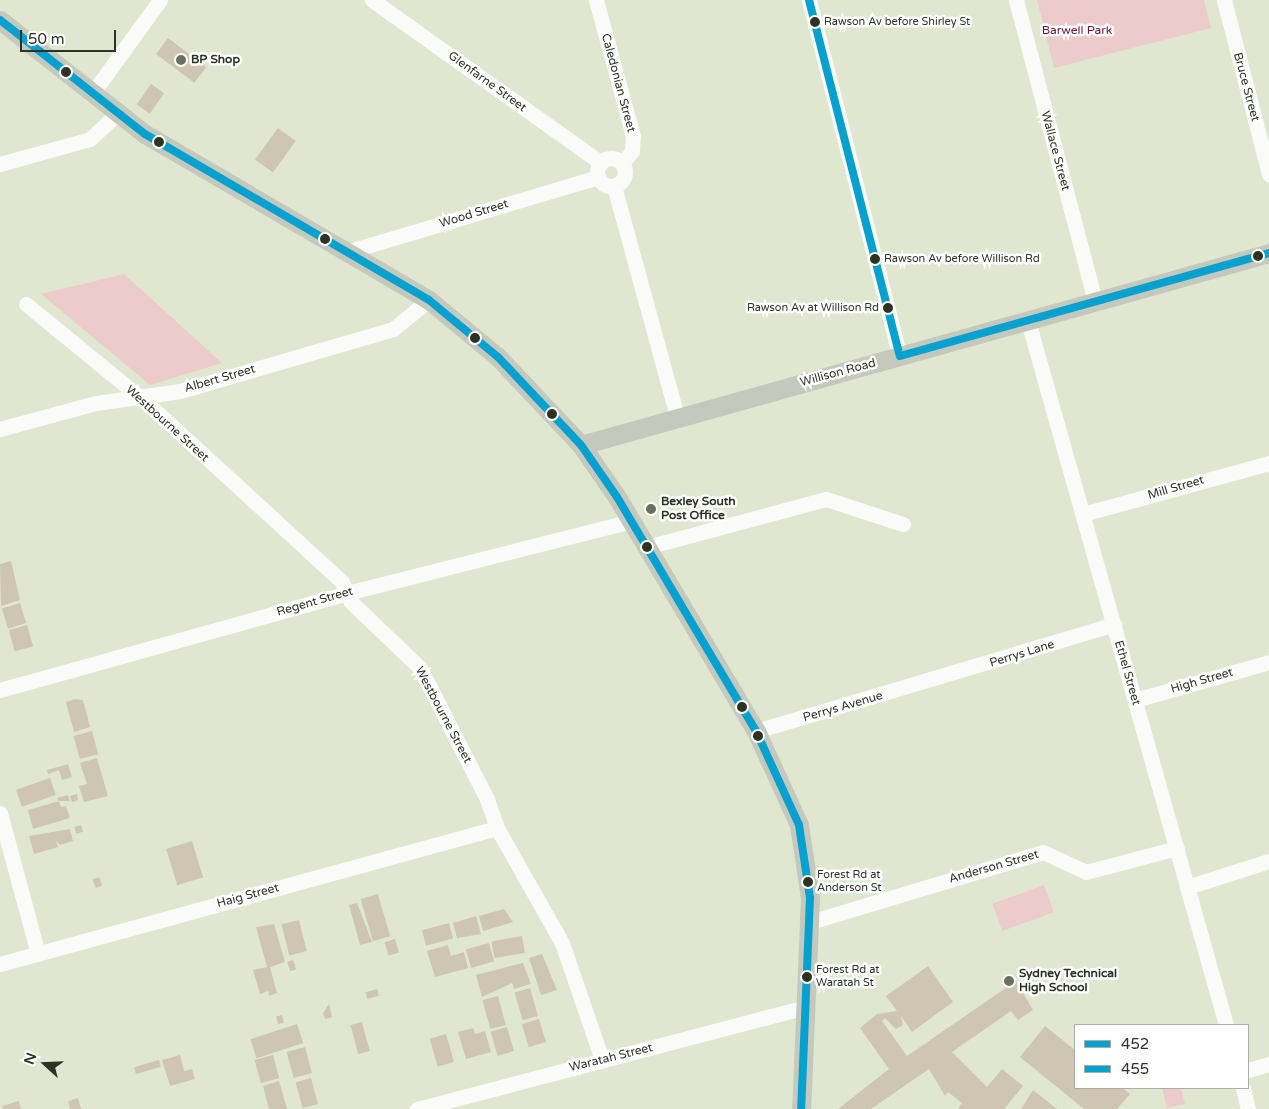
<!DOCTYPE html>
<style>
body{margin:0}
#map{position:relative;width:1269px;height:1109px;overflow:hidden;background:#dfe7d1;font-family:"Varela Round",sans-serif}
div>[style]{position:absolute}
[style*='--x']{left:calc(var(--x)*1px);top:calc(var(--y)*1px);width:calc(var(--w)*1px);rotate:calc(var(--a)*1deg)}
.green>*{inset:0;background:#eccccb;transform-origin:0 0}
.building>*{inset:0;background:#cec6b2;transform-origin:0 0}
.minor>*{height:15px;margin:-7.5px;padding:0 7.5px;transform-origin:7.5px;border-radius:7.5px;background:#fafbf8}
.minor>.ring{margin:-7.5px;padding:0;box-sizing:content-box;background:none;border:15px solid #fafbf8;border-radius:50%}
.major>*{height:19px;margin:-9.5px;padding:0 9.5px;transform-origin:9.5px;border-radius:9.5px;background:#c5c9bd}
.bus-1>*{height:8px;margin:-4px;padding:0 4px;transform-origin:4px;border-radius:4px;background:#07a1d0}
.bus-2>*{height:8px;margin:-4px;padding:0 4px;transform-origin:4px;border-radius:4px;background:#07a1d0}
.dots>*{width:14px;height:14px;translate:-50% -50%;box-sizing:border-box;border:2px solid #fff;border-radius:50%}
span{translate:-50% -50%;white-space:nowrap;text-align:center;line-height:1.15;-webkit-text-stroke:5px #fff;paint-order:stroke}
.bus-label{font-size:11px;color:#2d3223}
.left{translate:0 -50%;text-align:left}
.right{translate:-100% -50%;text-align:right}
.park-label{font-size:12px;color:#6f1338}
.poi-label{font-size:12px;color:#2d3223;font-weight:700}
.street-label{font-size:12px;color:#2d3223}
.legend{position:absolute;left:1074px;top:1024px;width:175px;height:65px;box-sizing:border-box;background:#fff;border:1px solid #abada7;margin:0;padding:6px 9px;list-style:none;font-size:15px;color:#2d3223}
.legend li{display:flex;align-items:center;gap:10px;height:25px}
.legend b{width:25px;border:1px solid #abada7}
.north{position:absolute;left:20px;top:1039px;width:50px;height:50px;-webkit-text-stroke:4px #fff;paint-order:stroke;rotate:290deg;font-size:14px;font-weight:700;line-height:20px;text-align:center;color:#2d3223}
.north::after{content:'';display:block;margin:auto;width:18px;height:22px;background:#2d3223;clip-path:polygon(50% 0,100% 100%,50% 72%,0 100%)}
.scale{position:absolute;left:20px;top:30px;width:96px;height:22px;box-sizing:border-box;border:2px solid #2d3223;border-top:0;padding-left:6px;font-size:15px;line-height:18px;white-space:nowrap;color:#2d3223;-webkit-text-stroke:4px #fff;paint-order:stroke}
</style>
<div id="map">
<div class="green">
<div style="clip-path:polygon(1037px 0,1204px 0,1211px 28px,1054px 68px)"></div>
<div style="clip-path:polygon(124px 274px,222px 363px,150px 385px,41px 294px)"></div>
<div style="left:1044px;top:885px;width:29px;height:55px;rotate:70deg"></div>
<div style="clip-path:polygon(1162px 1088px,1181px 1088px,1185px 1104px,1167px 1108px)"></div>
</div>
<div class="building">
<div style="left:168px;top:38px;width:48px;height:20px;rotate:37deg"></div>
<div style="left:151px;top:84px;width:16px;height:25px;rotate:35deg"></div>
<div style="left:278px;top:128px;width:22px;height:39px;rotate:36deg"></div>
<div style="clip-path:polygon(11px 561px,20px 600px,1px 606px,0 564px)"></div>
<div style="left:20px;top:603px;width:21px;height:19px;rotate:73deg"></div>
<div style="left:27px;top:625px;width:22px;height:19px;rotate:74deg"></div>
<div style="clip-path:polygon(75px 699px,83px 700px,90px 727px,74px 732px,66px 702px)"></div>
<div style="left:92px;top:731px;width:24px;height:19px;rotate:75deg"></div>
<div style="clip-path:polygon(97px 758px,108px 796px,84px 802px,79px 786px,87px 784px,80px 763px)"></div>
<div style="clip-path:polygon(68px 764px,72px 777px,62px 780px,59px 770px,48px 774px,47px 770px)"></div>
<div style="left:50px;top:778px;width:18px;height:36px;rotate:71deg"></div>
<div style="clip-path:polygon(77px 794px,78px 800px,72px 802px,70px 796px)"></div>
<div style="clip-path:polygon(68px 795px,70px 801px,59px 801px,57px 798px)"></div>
<div style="clip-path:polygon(59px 801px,61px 807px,66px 806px,70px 818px,33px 829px,28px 810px)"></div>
<div style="left:81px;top:825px;width:7px;height:7px;rotate:74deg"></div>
<div style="clip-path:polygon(70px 829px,73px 841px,60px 845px,56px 841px,58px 847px,34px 854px,29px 836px)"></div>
<div style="left:192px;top:841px;width:38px;height:27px;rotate:73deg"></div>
<div style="left:99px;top:877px;width:9px;height:7px;rotate:69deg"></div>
<div style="left:378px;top:894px;width:44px;height:18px;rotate:74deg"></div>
<div style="clip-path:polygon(357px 903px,372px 942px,360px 945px,349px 905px)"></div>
<div style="clip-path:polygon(504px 909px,513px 922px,483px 931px,479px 916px)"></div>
<div style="clip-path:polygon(476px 916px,481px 934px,457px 938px,453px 923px)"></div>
<div style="left:299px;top:920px;width:32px;height:18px;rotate:76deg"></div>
<div style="left:449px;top:923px;width:16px;height:28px;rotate:75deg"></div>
<div style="clip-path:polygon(274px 924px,285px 962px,270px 967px,277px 993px,269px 996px,268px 991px,260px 994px,253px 970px,267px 967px,256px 927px)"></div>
<div style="left:522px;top:936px;width:17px;height:31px;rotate:80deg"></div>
<div style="left:395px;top:939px;width:14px;height:11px;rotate:73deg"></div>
<div style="left:489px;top:943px;width:19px;height:24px;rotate:74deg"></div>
<div style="clip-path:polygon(448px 945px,451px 956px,464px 952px,468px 968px,435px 977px,427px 951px)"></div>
<div style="clip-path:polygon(542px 954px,557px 990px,541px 995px,529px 958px)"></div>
<div style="left:293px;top:960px;width:10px;height:6px;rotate:73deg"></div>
<div style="clip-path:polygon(523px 963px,531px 984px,514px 989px,512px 983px,482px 997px,476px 975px)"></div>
<div style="clip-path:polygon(928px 966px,953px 1002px,912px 1032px,901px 1016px,903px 1025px,896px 1029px,885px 1018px,882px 1021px,907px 1056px,1016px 981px,1033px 1010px,1018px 1020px,1011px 1011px,952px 1052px,987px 1087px,1002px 1069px,1023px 1086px,1004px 1109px,958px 1109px,962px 1103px,948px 1092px,945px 1096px,929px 1069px,871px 1109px,838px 1109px,889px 1069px,860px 1028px,877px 1014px,897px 1011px,886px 996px)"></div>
<div style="left:530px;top:988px;width:29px;height:16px;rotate:74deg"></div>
<div style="left:377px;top:989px;width:7px;height:12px;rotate:74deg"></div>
<div style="left:498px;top:996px;width:30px;height:16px;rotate:75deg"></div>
<div style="clip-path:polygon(329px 1004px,332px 1017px,325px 1019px,323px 1013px)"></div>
<div style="left:282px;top:1015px;width:8px;height:6px;rotate:76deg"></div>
<div style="left:539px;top:1019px;width:24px;height:18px;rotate:73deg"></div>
<div style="left:362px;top:1022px;width:30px;height:12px;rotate:75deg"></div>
<div style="left:297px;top:1024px;width:20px;height:49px;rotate:72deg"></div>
<div style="clip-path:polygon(1045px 1026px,1075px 1050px,1075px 1088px,1122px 1088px,1130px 1094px,1117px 1109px,1084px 1109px,1020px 1057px)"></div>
<div style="left:507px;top:1027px;width:25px;height:17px;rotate:74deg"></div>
<div style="clip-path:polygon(473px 1028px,475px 1034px,485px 1031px,491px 1052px,466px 1059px,458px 1032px)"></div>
<div style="left:446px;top:1034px;width:29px;height:17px;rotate:74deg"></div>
<div style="left:305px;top:1047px;width:27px;height:19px;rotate:75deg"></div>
<div style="clip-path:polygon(180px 1055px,184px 1071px,192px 1069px,195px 1079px,170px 1086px,162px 1060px)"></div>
<div style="left:273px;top:1055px;width:24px;height:19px;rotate:75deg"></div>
<div style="left:159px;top:1060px;width:7px;height:26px;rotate:74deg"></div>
<div style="left:311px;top:1078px;width:27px;height:16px;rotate:75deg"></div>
<div style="clip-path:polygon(279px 1081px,287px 1109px,269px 1109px,263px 1086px)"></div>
<div style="clip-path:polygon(1033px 1090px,1057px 1109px,1021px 1109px)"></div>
<div style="clip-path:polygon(78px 1098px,81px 1109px,70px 1109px,68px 1101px)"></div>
<div style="clip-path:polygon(19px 1101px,21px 1109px,3px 1109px,2px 1106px)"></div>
</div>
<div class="minor">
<div style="--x:372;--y:0;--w:281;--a:35.4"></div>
<div style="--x:596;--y:0;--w:141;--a:74.8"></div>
<div style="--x:633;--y:136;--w:15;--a:94"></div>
<div style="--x:632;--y:151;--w:16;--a:130"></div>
<div style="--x:809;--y:0;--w:367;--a:75.7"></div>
<div style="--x:1016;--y:0;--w:312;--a:75.3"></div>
<div style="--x:1224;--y:0;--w:180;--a:75.5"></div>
<div style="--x:91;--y:95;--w:117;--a:-54"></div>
<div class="ring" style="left:597px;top:158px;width:13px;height:13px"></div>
<div style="--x:0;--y:164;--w:93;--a:-15.5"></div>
<div style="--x:90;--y:139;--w:35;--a:-43"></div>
<div style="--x:614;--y:186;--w:238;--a:74.7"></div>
<div style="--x:350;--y:251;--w:259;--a:-16.6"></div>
<div style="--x:26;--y:304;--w:158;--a:39.3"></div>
<div style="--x:148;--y:404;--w:263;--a:42.5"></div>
<div style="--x:342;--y:582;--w:22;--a:66"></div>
<div style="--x:351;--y:602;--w:95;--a:43.7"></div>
<div style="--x:420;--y:668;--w:147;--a:62.9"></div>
<div style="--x:487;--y:799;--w:31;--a:71"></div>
<div style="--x:497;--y:828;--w:132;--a:60.5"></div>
<div style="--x:562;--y:943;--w:124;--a:71.1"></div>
<div style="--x:1028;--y:321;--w:731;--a:74.29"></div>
<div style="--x:0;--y:429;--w:99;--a:-15.2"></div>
<div style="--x:96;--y:403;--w:85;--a:-8.1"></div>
<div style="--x:180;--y:391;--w:222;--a:-16.2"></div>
<div style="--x:393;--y:329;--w:46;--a:-38.9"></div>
<div style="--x:1083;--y:514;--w:193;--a:-15.3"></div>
<div style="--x:647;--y:547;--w:185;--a:-15"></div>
<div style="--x:826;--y:499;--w:81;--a:18"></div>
<div style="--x:0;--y:690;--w:360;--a:-15.6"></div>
<div style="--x:347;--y:593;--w:294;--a:-14.2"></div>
<div style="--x:1135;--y:700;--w:139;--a:-15.8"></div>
<div style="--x:756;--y:731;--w:374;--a:-16.6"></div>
<div style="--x:0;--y:813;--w:146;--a:74.9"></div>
<div style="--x:1187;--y:887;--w:86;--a:-17.6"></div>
<div style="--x:810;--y:922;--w:243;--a:-16.7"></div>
<div style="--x:1043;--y:852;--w:47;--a:24.9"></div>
<div style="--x:1086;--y:872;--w:94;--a:-14.8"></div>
<div style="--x:0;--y:964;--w:515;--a:-15.3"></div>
<div style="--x:1248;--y:1070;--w:22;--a:-16"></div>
<div style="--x:1243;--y:1088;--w:22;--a:77"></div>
<div style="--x:417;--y:1109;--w:402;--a:-14.7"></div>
</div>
<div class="major">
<div style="--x:0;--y:20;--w:184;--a:38.2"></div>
<div style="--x:145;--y:134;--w:329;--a:30.3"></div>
<div style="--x:429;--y:300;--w:89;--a:39.6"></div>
<div style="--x:498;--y:357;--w:121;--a:46.7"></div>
<div style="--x:581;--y:445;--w:63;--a:55.3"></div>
<div style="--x:617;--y:497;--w:272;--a:59.3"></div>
<div style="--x:756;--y:731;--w:103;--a:65.4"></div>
<div style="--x:799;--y:825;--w:74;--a:81.4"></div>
<div style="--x:810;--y:898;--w:211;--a:92.4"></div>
<div style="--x:581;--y:445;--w:714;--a:-15.59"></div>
</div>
<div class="bus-1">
<div style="--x:0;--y:20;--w:184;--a:38.2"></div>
<div style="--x:145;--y:134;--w:329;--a:30.3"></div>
<div style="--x:429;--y:300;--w:89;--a:39.6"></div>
<div style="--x:498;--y:357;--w:121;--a:46.7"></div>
<div style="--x:581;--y:445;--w:63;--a:55.3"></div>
<div style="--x:617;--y:497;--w:272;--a:59.3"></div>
<div style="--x:756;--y:731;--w:103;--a:65.4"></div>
<div style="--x:799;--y:825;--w:74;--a:81.4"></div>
<div style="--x:810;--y:898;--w:211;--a:92.4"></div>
</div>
<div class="bus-2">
<div style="--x:809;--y:0;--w:367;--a:75.7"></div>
<div style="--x:900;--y:356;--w:383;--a:-15.6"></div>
</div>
<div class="dots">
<div style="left:815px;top:22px;background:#2d3223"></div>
<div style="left:181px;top:60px;background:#6b7160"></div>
<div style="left:66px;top:72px;background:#2d3223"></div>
<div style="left:159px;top:142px;background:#2d3223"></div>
<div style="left:325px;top:239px;background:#2d3223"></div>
<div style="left:1258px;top:256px;background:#2d3223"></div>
<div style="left:875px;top:259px;background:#2d3223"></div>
<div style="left:888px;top:308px;background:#2d3223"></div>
<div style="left:475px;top:338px;background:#2d3223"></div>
<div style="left:552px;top:414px;background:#2d3223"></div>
<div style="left:651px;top:509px;background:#6b7160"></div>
<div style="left:647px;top:547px;background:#2d3223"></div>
<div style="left:742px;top:707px;background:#2d3223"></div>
<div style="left:758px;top:736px;background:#2d3223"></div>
<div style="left:808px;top:882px;background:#2d3223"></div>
<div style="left:807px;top:977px;background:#2d3223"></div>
<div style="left:1009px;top:981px;background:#6b7160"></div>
</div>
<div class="bus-label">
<span class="left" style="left:824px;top:22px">Rawson Av before Shirley St</span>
<span class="left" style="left:884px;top:259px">Rawson Av before Willison Rd</span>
<span class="right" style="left:879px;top:308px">Rawson Av at Willison Rd</span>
<span class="left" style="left:817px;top:882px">Forest Rd at<br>Anderson St</span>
<span class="left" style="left:816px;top:977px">Forest Rd at<br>Waratah St</span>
</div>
<div class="park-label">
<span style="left:1077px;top:31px">Barwell Park</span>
</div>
<div class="poi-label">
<span class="left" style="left:191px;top:60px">BP Shop</span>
<span class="left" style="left:661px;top:509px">Bexley South<br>Post Office</span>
<span class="left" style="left:1019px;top:981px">Sydney Technical<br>High School</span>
</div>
<div class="street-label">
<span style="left:487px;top:82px;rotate:36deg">Glenfarne Street</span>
<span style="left:618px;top:83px;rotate:75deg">Caledonian Street</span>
<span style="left:1246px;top:87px;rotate:75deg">Bruce Street</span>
<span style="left:1055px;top:151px;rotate:75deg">Wallace Street</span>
<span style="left:474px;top:214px;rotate:-17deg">Wood Street</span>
<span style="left:838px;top:373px;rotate:-15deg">Willison Road</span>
<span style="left:220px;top:379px;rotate:-16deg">Albert Street</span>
<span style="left:167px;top:424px;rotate:42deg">Westbourne Street</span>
<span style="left:1176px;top:488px;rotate:-16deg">Mill Street</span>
<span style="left:315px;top:602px;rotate:-16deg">Regent Street</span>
<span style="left:1022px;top:654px;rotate:-17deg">Perrys Lane</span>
<span style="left:1127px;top:673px;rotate:74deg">Ethel Street</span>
<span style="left:1202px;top:681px;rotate:-16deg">High Street</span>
<span style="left:843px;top:707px;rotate:-16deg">Perrys Avenue</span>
<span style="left:443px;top:715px;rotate:62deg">Westbourne Street</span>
<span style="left:994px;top:867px;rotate:-16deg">Anderson Street</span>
<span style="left:248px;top:896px;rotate:-15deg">Haig Street</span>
<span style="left:611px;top:1058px;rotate:-14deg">Waratah Street</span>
</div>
<ul class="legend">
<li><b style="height:6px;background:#07a1d0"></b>452</li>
<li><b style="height:6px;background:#07a1d0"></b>455</li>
</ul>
<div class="north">N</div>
<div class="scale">50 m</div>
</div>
